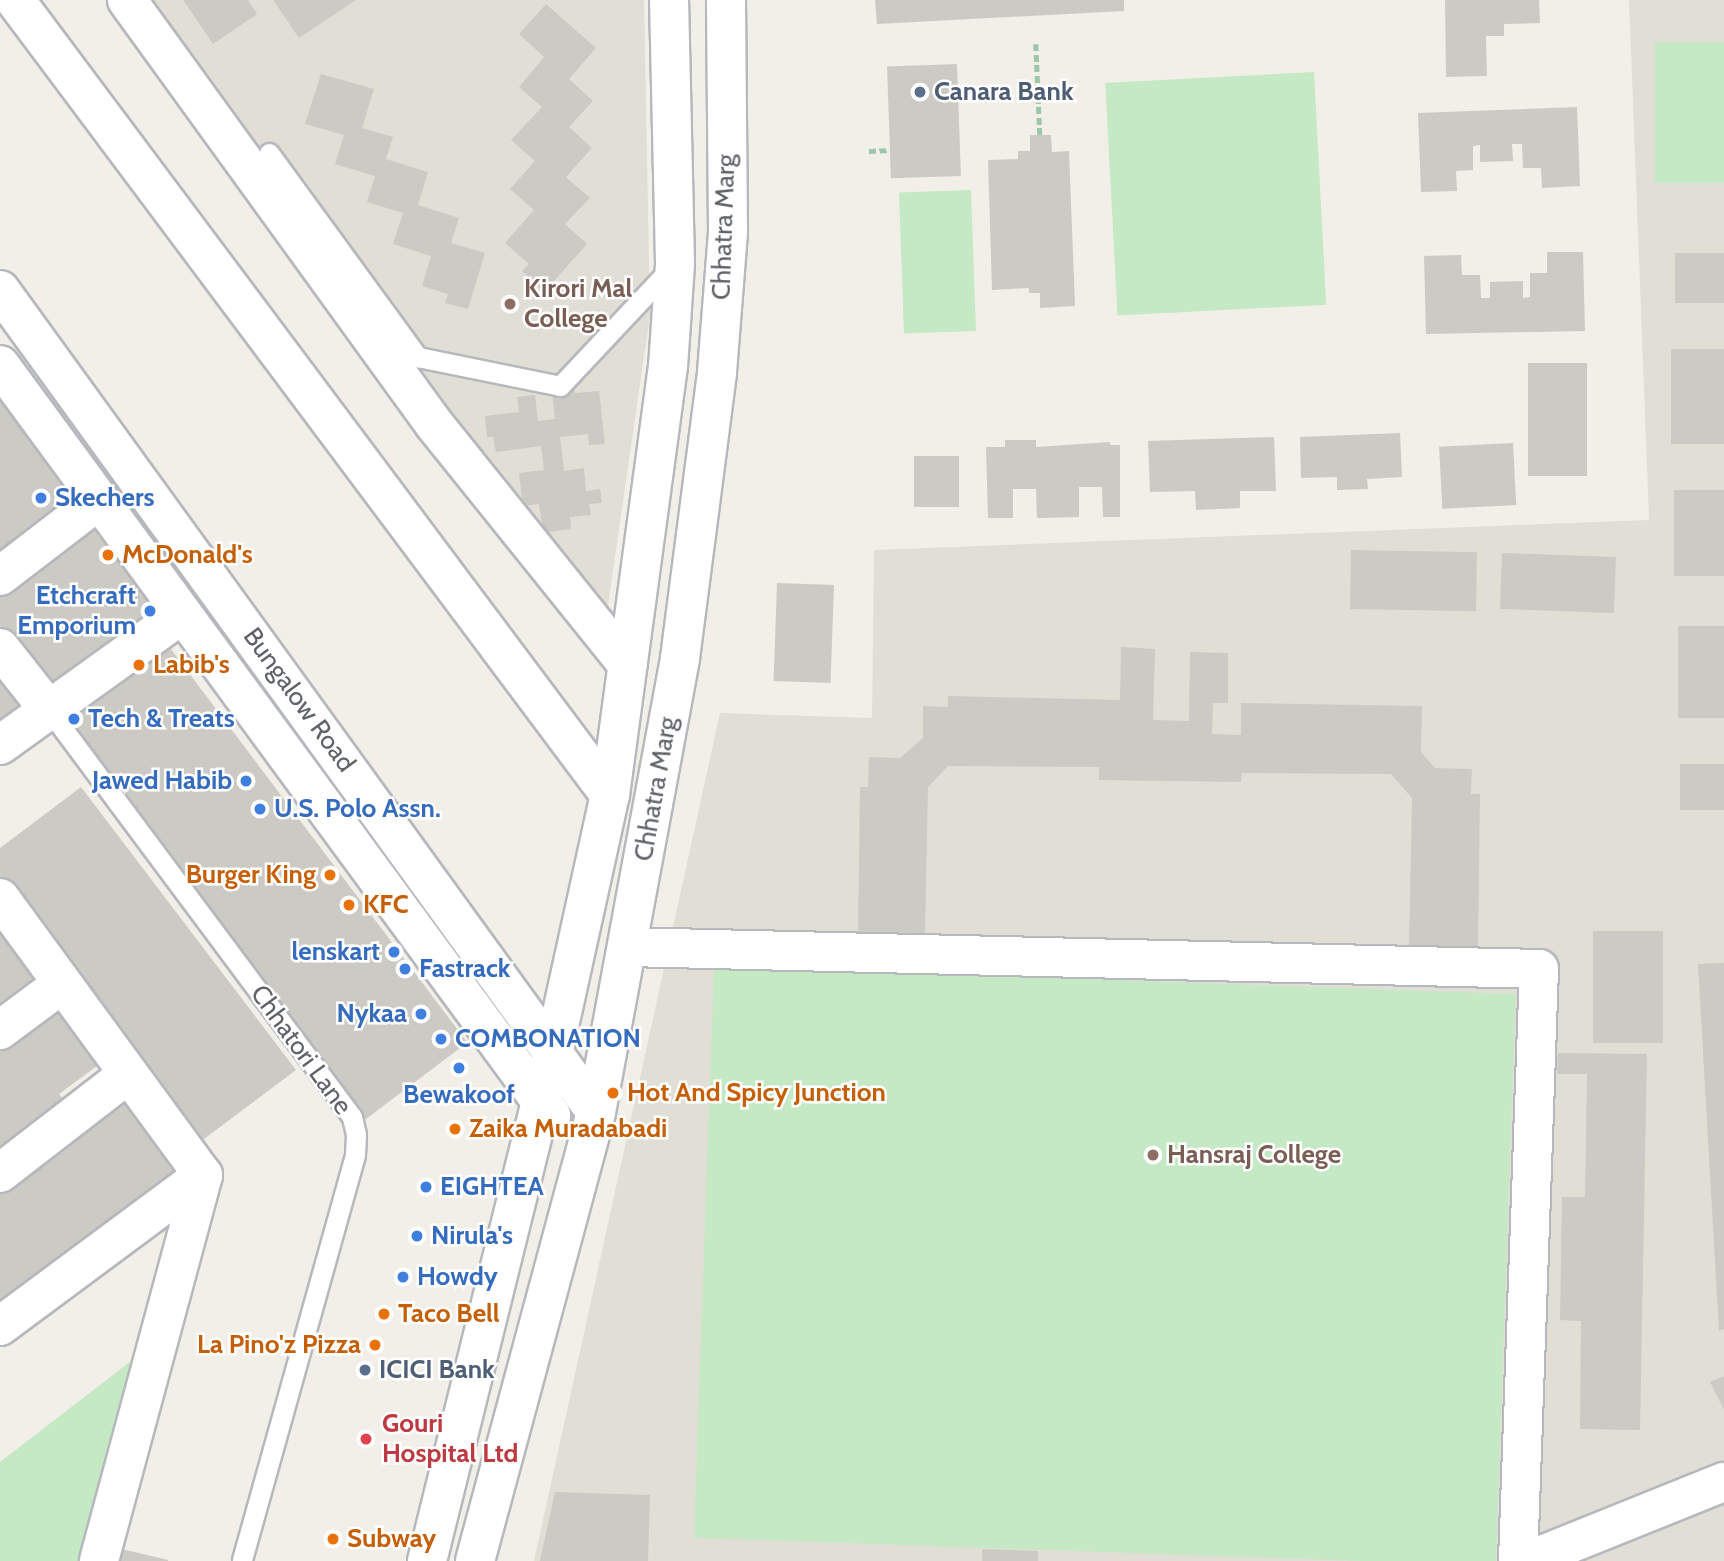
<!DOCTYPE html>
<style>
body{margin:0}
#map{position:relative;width:1724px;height:1561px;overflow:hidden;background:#f1efe8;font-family:Cabin,sans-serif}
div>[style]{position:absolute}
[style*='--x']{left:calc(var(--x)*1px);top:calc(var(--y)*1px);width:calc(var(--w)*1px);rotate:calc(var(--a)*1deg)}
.education>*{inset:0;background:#e1ded6}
.green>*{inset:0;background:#c5e8c5;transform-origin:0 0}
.building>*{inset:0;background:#cccac5;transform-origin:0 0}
.path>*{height:4.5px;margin-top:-2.25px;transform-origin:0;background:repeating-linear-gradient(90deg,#9cc7a9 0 7px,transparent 0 10.5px)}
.roads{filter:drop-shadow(2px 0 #b5b8bc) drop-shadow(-2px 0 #b5b8bc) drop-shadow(0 2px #b5b8bc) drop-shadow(0 -2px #b5b8bc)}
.lane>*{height:19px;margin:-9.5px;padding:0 9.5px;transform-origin:9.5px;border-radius:9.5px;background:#fff}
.street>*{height:38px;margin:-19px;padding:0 19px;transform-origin:19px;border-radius:19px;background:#fff}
.secondary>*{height:38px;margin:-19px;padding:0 19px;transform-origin:19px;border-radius:19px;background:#fff}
.dots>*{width:19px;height:19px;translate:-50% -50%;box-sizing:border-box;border:4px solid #fff;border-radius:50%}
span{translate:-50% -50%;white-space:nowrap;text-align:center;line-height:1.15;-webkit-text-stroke:5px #fff;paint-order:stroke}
.service-label{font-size:26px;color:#4e5e75;font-weight:700}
.left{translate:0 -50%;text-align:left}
.street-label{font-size:26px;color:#5f6368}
.education-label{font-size:26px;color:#785e54;font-weight:700}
.shop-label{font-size:26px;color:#366cbe;font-weight:700}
.right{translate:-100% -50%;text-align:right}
.food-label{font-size:26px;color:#c56008;font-weight:700}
.health-label{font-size:26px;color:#be3a42;font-weight:700}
</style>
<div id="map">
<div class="education">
<div style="clip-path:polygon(148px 0,644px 0,650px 315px,605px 626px)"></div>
<div style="clip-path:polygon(1629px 0,1724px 0,1724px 1561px,534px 1561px,720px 713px,872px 718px,874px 550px,1649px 520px)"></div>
</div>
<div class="green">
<div style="left:1724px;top:42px;width:141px;height:69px;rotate:90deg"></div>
<div style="left:1314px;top:72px;width:233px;height:209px;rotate:87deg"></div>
<div style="left:971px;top:190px;width:141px;height:72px;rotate:88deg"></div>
<div style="left:714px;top:966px;width:802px;height:572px;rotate:2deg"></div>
<div style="clip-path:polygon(148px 1348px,89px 1561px,0 1561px,0 1462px)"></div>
</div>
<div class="building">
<div style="clip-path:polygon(183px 0,248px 0,257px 14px,213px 44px)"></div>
<div style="clip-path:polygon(273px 0,356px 0,299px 38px)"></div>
<div style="clip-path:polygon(875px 0,1124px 0,1124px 11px,877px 24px)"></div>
<div style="clip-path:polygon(1445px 0,1539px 0,1540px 23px,1504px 24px,1504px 36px,1486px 36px,1487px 76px,1446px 77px)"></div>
<div style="clip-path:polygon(546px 4px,596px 48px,569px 79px,593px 101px,569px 127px,592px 148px,566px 177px,590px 198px,565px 224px,587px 244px,544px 292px,522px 271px,529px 264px,505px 243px,534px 210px,510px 189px,535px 161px,511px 140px,542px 107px,519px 87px,544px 57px,519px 34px)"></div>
<div style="left:957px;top:64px;width:112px;height:70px;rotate:88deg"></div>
<div style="clip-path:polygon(321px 74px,374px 89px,362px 128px,393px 137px,386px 159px,428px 172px,418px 205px,459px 218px,451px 243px,485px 253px,468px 309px,445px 303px,448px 294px,422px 286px,431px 256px,393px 244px,403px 213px,367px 202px,375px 176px,335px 164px,344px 135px,305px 124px)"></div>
<div style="clip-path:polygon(1577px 107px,1580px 186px,1542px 188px,1541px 168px,1523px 168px,1522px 144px,1512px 144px,1513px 161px,1480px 162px,1480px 145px,1473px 146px,1473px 170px,1456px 171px,1457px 191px,1421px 192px,1418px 113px)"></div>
<div style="clip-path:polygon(1030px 135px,1051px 135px,1052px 152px,1069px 151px,1075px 306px,1040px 308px,1040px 293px,1029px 293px,1029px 288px,992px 290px,988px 160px,1018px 159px,1018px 151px,1030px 151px)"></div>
<div style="clip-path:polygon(1547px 252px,1583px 252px,1585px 331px,1426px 334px,1424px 256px,1461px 255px,1462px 275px,1480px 275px,1481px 298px,1490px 298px,1490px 282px,1523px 281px,1523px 298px,1530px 297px,1530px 273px,1547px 273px)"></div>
<div style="left:1724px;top:253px;width:50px;height:49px;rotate:90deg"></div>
<div style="left:1724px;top:349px;width:95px;height:53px;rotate:90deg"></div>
<div style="left:1528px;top:363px;width:59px;height:113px"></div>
<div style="clip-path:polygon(574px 388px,575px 393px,599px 391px,605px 444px,589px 445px,588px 434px,560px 437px,564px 471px,584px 468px,586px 491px,600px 489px,602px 503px,589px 504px,591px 515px,570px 517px,571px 529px,543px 533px,539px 504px,523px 506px,519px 473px,544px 470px,541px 446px,496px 452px,493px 437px,487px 437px,485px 416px,519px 412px,517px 397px,535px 395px,538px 421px,555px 419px,552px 390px)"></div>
<div style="clip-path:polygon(0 397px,73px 499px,0 550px)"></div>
<div style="clip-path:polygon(1400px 433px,1402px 477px,1367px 479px,1368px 489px,1337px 490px,1337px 477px,1301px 478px,1300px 437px)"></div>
<div style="clip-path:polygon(1274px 437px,1276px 491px,1240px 491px,1240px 508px,1196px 510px,1195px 491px,1150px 492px,1148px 441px)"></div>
<div style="clip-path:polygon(1005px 440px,1036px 440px,1036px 447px,1110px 442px,1110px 445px,1120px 445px,1120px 517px,1103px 517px,1102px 487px,1079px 487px,1079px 517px,1037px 518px,1036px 489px,1013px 489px,1013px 518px,988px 518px,986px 447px,1005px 447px)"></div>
<div style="left:1513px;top:443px;width:62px;height:74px;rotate:87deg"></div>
<div style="left:914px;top:456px;width:45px;height:51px"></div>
<div style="left:1724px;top:490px;width:86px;height:50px;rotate:90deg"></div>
<div style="clip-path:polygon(91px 525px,156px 609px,51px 691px,0 626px,0 596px)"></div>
<div style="left:1351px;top:550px;width:126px;height:59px;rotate:1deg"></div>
<div style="left:1502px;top:553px;width:114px;height:56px;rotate:2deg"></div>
<div style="left:777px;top:583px;width:57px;height:98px;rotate:2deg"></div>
<div style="left:1724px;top:626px;width:92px;height:46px;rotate:90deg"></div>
<div style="left:161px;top:636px;width:509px;height:129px;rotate:53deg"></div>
<div style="clip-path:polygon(1121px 647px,1155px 649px,1153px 720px,1189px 721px,1190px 652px,1228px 653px,1228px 703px,1213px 703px,1212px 734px,1241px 735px,1241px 703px,1422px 706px,1421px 752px,1435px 768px,1472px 769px,1471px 794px,1480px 794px,1478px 947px,1409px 946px,1412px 798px,1391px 774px,1242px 773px,1241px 782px,1099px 780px,1099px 767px,948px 766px,928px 787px,925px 933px,858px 932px,860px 787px,868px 787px,869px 757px,900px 758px,923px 738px,923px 706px,948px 707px,948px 696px,1120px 700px)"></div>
<div style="clip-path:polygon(0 670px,24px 704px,0 721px)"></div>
<div style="left:1724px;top:764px;width:46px;height:44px;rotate:90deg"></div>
<div style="clip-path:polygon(81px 787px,296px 1070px,200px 1142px,0 880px,0 848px)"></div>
<div style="clip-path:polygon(0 929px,40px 982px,5px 1008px,0 1002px)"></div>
<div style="left:1593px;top:931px;width:70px;height:112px"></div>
<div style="clip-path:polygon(1724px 963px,1724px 1329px,1719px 1331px,1698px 964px)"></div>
<div style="clip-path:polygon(53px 999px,101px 1063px,59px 1094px,68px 1105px,0 1155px,0 1038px)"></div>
<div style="clip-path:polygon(1558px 1053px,1647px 1054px,1640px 1430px,1580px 1429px,1581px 1321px,1560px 1320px,1562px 1197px,1585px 1197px,1587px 1074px,1557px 1074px)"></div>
<div style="clip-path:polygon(132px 1096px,189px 1172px,0 1306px,0 1193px)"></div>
<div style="clip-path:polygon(1724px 1376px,1724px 1410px,1710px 1382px)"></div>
<div style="clip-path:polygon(555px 1492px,650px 1495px,648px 1561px,540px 1561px)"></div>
<div style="clip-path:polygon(122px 1549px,168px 1560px,168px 1561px,119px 1561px)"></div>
<div style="clip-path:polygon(982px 1549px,1038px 1551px,1038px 1561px,982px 1561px)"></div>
</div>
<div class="path">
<div style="--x:1036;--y:44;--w:91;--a:87.5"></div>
<div style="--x:869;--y:151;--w:21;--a:-3"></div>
</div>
<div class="roads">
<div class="lane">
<div style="--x:269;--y:153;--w:253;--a:53.9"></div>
<div style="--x:418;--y:357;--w:145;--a:11.5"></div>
<div style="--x:560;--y:386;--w:161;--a:-46.8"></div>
<div style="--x:49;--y:710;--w:507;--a:53.33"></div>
<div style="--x:352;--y:1117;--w:18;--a:77"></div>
<div style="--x:356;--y:1135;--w:20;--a:93"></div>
<div style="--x:355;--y:1155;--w:421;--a:105.6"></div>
</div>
<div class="street">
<div style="--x:15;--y:0;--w:993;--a:53.19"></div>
<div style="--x:127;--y:0;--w:523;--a:54.09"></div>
<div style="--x:434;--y:424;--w:309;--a:51.2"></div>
<div style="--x:0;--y:576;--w:125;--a:-37.5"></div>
<div style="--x:0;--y:648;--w:79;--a:51.7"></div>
<div style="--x:0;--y:745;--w:224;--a:-35.7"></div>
<div style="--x:0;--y:898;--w:343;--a:53.8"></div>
<div style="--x:203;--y:1175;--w:400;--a:105.1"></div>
<div style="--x:627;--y:947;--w:912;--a:1.38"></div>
<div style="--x:1539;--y:969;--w:592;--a:92.03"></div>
<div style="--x:0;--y:1030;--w:77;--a:-36.6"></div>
<div style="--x:0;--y:1173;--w:162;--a:-37.7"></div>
<div style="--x:0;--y:1326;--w:253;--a:-36.6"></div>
<div style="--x:1527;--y:1561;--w:212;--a:-21.9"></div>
</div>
<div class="secondary">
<div style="--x:0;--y:290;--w:1015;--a:54.06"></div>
<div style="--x:0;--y:365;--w:931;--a:53.7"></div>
<div style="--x:427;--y:1561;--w:528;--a:-76.07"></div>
<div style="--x:554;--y:1049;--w:260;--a:-77.6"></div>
<div style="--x:610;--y:795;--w:432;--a:-82.3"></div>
<div style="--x:668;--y:367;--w:104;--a:-86.1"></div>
<div style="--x:675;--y:263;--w:263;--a:-91.3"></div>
<div style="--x:475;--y:1561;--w:465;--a:-74.9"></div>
<div style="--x:596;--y:1112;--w:462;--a:-79.5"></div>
<div style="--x:680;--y:658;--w:288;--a:-82.6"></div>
<div style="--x:717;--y:372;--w:141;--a:-85.5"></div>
<div style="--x:728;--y:231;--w:231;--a:-90.5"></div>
</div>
</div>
<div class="dots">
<div style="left:920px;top:92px;background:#5c6f8a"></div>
<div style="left:510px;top:304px;background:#8d6e63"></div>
<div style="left:41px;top:498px;background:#3f7fe0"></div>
<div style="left:108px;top:555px;background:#e8710a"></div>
<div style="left:150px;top:611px;background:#3f7fe0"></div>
<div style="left:139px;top:665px;background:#e8710a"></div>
<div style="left:74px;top:719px;background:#3f7fe0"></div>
<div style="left:246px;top:781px;background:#3f7fe0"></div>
<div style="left:260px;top:809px;background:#3f7fe0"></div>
<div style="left:330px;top:875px;background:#e8710a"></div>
<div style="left:349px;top:905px;background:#e8710a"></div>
<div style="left:394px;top:952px;background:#3f7fe0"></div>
<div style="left:405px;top:969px;background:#3f7fe0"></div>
<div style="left:421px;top:1014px;background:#3f7fe0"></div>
<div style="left:441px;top:1039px;background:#3f7fe0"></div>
<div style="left:459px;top:1068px;background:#3f7fe0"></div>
<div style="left:613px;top:1093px;background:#e8710a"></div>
<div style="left:455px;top:1129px;background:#e8710a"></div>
<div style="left:1153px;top:1155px;background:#8d6e63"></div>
<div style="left:426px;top:1187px;background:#3f7fe0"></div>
<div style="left:417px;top:1236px;background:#3f7fe0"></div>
<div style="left:403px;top:1277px;background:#3f7fe0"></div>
<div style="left:384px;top:1314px;background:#e8710a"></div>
<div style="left:375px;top:1345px;background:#e8710a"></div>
<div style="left:365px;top:1370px;background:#5c6f8a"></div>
<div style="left:366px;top:1439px;background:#e0444e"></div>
<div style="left:333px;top:1539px;background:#e8710a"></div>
</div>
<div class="service-label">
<span class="left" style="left:934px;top:92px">Canara Bank</span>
<span class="left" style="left:379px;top:1370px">ICICI Bank</span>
</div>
<div class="street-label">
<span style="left:724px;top:227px;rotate:-88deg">Chhatra Marg</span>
<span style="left:299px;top:700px;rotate:54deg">Bungalow Road</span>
<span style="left:656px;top:789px;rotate:-80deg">Chhatra Marg</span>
<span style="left:301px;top:1050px;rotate:54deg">Chhatori Lane</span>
</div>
<div class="education-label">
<span class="left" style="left:524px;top:304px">Kirori Mal<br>College</span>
<span class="left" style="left:1167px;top:1155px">Hansraj College</span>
</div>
<div class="shop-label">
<span class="left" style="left:55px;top:498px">Skechers</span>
<span class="right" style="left:136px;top:611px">Etchcraft<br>Emporium</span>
<span class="left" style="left:88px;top:719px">Tech &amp; Treats</span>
<span class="right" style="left:232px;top:781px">Jawed Habib</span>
<span class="left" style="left:274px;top:809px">U.S. Polo Assn.</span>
<span class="right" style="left:380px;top:952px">lenskart</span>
<span class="left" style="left:419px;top:969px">Fastrack</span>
<span class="right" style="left:407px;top:1014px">Nykaa</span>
<span class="left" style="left:455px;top:1039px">COMBONATION</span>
<span style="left:459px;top:1095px">Bewakoof</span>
<span class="left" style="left:440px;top:1187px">EIGHTEA</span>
<span class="left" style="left:431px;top:1236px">Nirula's</span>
<span class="left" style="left:417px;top:1277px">Howdy</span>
</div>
<div class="food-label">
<span class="left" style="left:122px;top:555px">McDonald's</span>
<span class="left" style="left:153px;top:665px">Labib's</span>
<span class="right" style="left:316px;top:875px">Burger King</span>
<span class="left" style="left:363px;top:905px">KFC</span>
<span class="left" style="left:627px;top:1093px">Hot And Spicy Junction</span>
<span class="left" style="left:469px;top:1129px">Zaika Muradabadi</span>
<span class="left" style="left:398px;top:1314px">Taco Bell</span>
<span class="right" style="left:361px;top:1345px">La Pino'z Pizza</span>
<span class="left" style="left:347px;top:1539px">Subway</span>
</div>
<div class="health-label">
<span class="left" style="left:382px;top:1439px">Gouri<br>Hospital Ltd</span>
</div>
</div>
